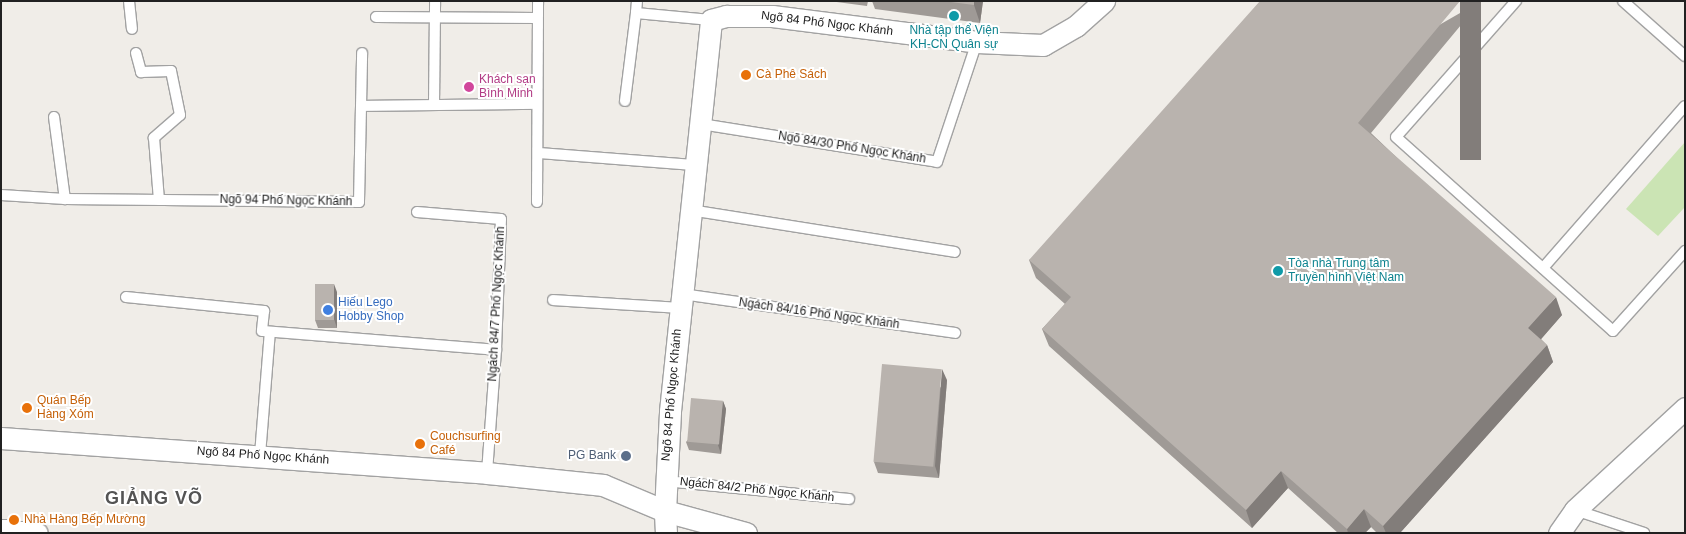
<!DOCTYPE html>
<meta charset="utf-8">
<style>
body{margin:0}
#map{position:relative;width:1686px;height:534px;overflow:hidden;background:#f0ede8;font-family:Helvetica,sans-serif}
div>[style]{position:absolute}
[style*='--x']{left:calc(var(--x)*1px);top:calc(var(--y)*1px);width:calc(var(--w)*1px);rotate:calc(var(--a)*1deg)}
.grass>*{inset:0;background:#cbe4b4}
.roads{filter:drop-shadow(1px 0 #a2a2a2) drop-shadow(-1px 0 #a2a2a2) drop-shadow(0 1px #a2a2a2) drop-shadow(0 -1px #a2a2a2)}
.service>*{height:10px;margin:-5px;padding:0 5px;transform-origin:5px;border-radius:5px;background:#fff}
.minor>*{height:21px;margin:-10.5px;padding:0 10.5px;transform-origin:10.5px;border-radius:10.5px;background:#fff}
.wall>*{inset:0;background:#9f9a96}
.shaded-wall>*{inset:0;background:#827d7a;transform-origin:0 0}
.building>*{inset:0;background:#b9b3ae;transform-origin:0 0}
.dots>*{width:14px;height:14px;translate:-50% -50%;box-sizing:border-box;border:2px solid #fff;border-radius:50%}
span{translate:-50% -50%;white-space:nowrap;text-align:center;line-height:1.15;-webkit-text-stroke:4px #fff;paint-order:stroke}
.street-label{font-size:12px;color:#212121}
.culture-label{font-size:12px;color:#0d838f}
.left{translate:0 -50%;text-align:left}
.food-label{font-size:12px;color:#c56008}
.hotel-label{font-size:12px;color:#b23c85}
.shop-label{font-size:12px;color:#366cbe}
.service-label{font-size:12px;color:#4e5e75}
.right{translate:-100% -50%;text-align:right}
.district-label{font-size:18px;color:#545454;font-weight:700;letter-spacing:1px}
.frame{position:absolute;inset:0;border:2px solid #212121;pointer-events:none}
</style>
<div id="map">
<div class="grass">
<div style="clip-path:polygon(1685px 142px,1685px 207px,1658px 236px,1626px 209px)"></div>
</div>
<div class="roads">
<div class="service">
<div style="--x:129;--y:1;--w:28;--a:84"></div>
<div style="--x:637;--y:1;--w:12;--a:95"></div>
<div style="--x:636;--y:13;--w:75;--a:5.3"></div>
<div style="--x:1516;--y:1;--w:181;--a:131.4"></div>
<div style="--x:1396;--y:137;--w:291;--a:41.8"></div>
<div style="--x:1613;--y:331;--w:108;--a:-48"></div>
<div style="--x:1623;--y:1;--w:83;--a:41.6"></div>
<div style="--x:376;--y:17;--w:161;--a:0.4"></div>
<div style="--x:136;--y:53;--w:20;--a:75"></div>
<div style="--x:141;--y:72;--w:30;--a:-2"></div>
<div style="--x:171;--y:71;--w:45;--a:78.4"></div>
<div style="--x:180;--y:115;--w:35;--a:139"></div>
<div style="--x:154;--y:138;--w:62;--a:85.4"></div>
<div style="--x:625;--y:101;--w:89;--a:-82.9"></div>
<div style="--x:434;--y:105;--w:104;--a:-89.4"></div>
<div style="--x:361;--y:106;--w:176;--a:-0.7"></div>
<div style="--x:54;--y:117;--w:83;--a:82.4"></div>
<div style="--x:701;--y:124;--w:239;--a:9.1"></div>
<div style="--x:937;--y:162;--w:126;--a:-71.6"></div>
<div style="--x:539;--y:153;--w:155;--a:4.4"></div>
<div style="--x:1;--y:195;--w:64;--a:3.6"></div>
<div style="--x:65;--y:199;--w:294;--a:0.6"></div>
<div style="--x:359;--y:202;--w:149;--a:-88.8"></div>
<div style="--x:537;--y:202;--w:201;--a:-89.7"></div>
<div style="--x:690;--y:210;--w:268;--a:9"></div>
<div style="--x:417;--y:212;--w:84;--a:4.8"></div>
<div style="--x:501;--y:219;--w:131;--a:92.2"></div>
<div style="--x:496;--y:350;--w:123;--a:94.2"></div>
<div style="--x:1543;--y:268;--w:215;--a:-48.8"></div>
<div style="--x:682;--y:294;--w:276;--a:8.1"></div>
<div style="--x:126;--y:297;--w:139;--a:5.8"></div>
<div style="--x:264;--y:311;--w:20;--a:96"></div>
<div style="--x:262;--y:331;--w:235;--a:4.6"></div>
<div style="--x:553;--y:300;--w:127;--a:3.6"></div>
<div style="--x:260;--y:455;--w:123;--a:-85.4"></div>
<div style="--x:665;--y:481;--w:185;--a:5.6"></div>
<div style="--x:1575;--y:510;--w:73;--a:18.4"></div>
</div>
<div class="minor">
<div style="--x:1;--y:438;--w:487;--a:4.1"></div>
<div style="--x:487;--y:473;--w:117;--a:5.9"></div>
<div style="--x:603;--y:485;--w:67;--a:22.8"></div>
<div style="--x:665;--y:511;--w:100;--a:-87.1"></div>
<div style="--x:670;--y:411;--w:393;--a:-84"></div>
<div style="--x:711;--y:20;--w:16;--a:-15"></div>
<div style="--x:726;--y:16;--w:46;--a:0"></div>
<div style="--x:772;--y:16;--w:207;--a:7.2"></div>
<div style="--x:977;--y:42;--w:66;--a:2.6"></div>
<div style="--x:1043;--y:45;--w:38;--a:-30"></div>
<div style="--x:1076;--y:26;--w:38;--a:-42"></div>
<div style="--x:1;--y:530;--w:36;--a:5"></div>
<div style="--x:666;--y:533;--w:22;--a:-93"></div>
<div style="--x:665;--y:511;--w:84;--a:15.2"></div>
<div style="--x:1559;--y:533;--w:28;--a:-55"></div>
<div style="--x:1575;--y:510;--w:150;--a:-42.8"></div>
</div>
</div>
<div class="wall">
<div style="clip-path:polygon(829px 1px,868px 1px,867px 6px)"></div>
<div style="clip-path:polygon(872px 1px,983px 1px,980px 23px,875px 9px)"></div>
<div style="clip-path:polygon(1481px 1px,1371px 133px,1562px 315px,1541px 339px,1547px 345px,1553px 362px,1400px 533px,1377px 533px,1371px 527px,1365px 533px,1338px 533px,1288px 488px,1252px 528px,1049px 346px,1042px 329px,1065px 304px,1036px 278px,1029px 260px)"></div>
<div style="clip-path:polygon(337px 292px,337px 328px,318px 328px,315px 320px)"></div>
<div style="clip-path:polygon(947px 380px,939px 478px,878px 473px,874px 462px)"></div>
<div style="clip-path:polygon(723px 401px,726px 409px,721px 454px,689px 450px,686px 442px)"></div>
</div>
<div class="shaded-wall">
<div style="clip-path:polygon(974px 1px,983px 1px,980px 23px,974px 5px)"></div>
<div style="left:1460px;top:1px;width:21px;height:159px"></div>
<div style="clip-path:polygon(334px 284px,337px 292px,337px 328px,334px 319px)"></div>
<div style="clip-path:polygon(1556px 297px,1562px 315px,1535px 346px,1528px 328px)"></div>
<div style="clip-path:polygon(1547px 345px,1553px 362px,1400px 533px,1386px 533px,1383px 526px)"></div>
<div style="clip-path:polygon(942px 369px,947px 380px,939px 478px,935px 466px)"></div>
<div style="clip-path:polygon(723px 401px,726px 409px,721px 454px,718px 445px)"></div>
<div style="clip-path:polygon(1281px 471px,1288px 488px,1252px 528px,1246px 510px)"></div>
<div style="clip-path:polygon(1364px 509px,1371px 527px,1365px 533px,1348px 533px,1347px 529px)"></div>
</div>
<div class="building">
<div style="clip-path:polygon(943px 1px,974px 1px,974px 5px)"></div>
<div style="clip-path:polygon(1260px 1px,1460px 1px,1358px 123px,1556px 297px,1528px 328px,1547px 345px,1383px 526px,1364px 509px,1347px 529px,1281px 471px,1246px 510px,1042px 329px,1071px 297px,1029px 260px)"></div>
<div style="left:315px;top:284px;width:19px;height:36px"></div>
<div style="left:882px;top:364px;width:60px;height:98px;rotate:5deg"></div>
<div style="left:691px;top:398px;width:32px;height:44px;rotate:5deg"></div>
</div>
<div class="dots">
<div style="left:954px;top:16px;background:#0f9aa8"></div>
<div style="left:746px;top:75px;background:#e8710a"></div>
<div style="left:469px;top:87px;background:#d1479c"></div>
<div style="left:1278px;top:271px;background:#0f9aa8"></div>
<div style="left:328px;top:310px;background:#3f7fe0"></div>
<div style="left:27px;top:408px;background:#e8710a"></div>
<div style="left:420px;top:444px;background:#e8710a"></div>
<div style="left:626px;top:456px;background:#5c6f8a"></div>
<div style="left:14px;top:520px;background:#e8710a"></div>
</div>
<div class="street-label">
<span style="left:827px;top:24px;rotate:7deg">Ngõ 84 Phố Ngọc Khánh</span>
<span style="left:852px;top:148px;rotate:9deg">Ngõ 84/30 Phố Ngọc Khánh</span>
<span style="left:286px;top:201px;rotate:1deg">Ngõ 94 Phố Ngọc Khánh</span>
<span style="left:497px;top:304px;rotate:-87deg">Ngách 84/7 Phố Ngọc Khánh</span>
<span style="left:819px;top:314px;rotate:8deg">Ngách 84/16 Phố Ngọc Khánh</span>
<span style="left:672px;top:395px;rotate:-85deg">Ngõ 84 Phố Ngọc Khánh</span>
<span style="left:263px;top:456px;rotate:4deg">Ngõ 84 Phố Ngọc Khánh</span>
<span style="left:757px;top:490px;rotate:6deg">Ngách 84/2 Phố Ngọc Khánh</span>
</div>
<div class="culture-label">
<span style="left:954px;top:38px">Nhà tập thể Viện<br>KH-CN Quân sự</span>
<span class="left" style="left:1288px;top:271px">Tòa nhà Trung tâm<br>Truyền hình Việt Nam</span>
</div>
<div class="food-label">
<span class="left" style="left:756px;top:75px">Cà Phê Sách</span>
<span class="left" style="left:37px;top:408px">Quán Bếp<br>Hàng Xóm</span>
<span class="left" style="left:430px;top:444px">Couchsurfing<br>Café</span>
<span class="left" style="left:24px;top:520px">Nhà Hàng Bếp Mường</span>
</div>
<div class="hotel-label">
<span class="left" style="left:479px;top:87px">Khách sạn<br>Bình Minh</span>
</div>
<div class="shop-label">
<span class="left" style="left:338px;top:310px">Hiếu Lego<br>Hobby Shop</span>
</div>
<div class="service-label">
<span class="right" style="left:616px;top:456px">PG Bank</span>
</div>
<div class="district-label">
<span style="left:154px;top:498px">GIẢNG VÕ</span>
</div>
<div class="frame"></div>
</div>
